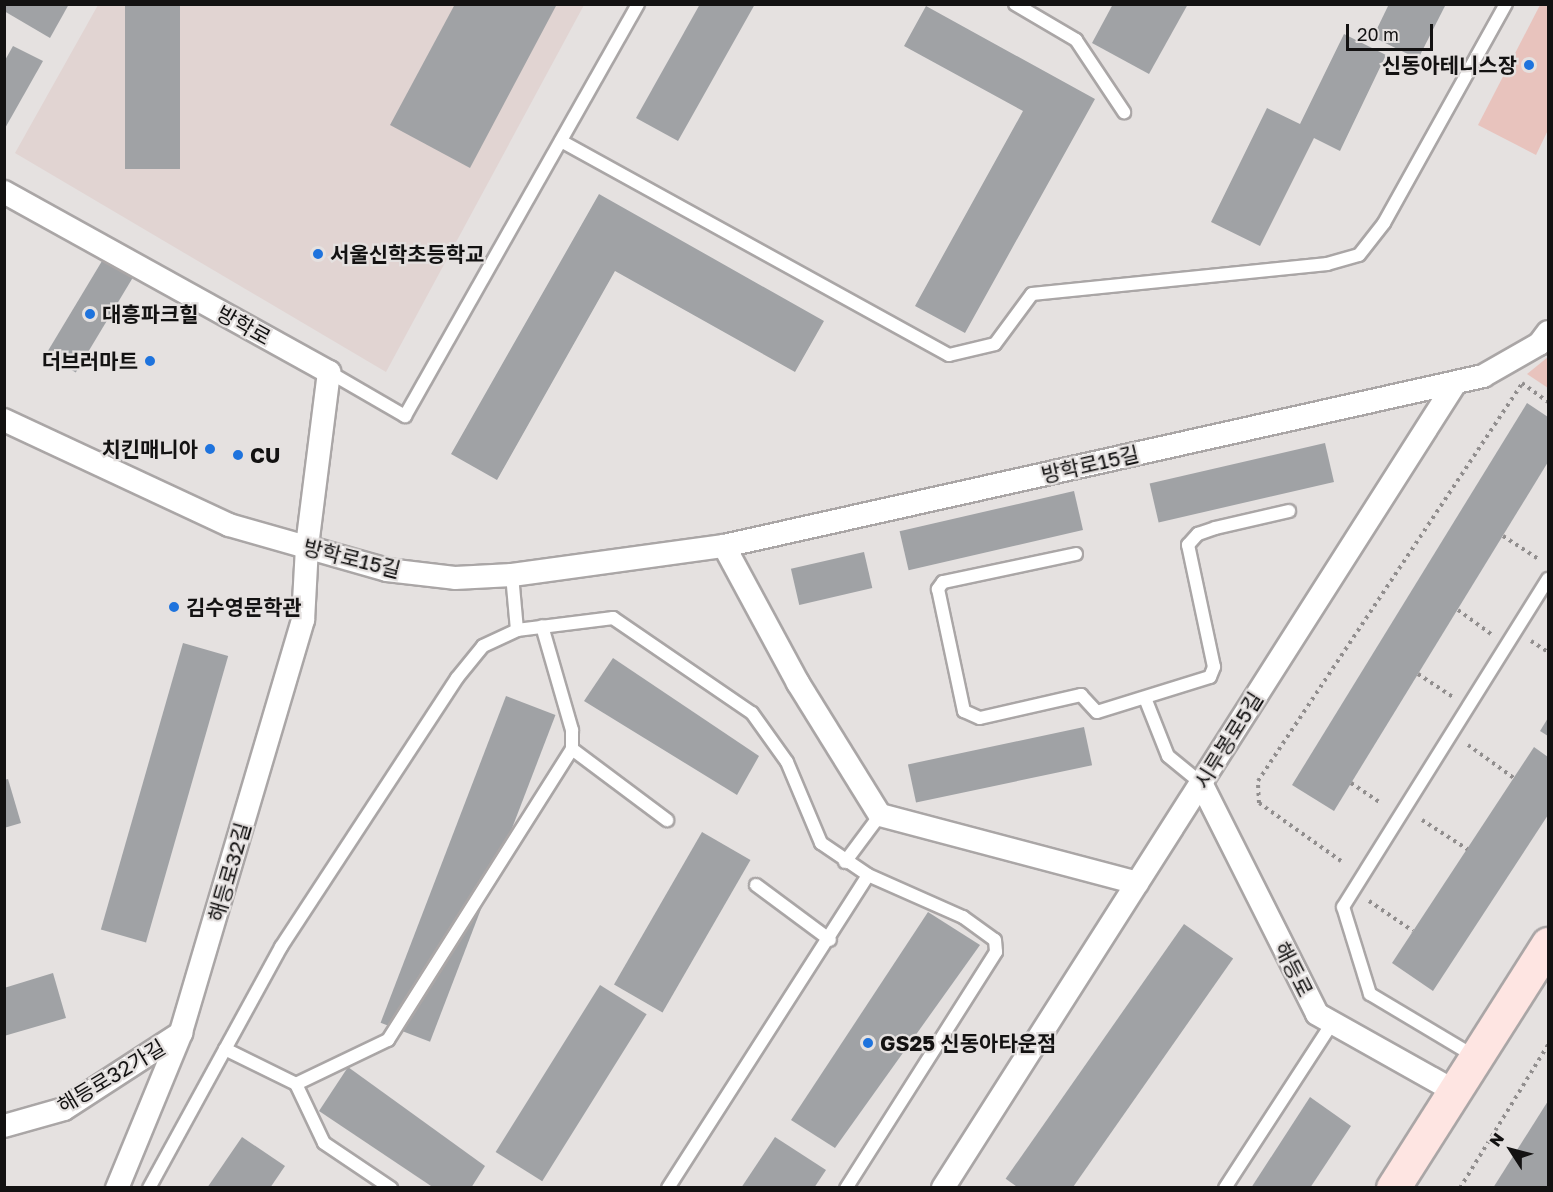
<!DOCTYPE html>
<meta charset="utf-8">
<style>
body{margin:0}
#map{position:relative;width:1553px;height:1192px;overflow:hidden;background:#e5e1e0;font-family:"Golos Text","Noto Sans KR",sans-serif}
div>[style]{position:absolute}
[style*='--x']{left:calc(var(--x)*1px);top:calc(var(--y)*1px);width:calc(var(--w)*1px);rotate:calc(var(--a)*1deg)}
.built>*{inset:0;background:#e1d4d2}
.green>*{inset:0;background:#e8c3bd}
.building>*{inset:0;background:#a0a2a5;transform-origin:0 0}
.path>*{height:4px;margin-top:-2px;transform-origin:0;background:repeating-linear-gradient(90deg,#918e8e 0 3px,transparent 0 7.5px)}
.roads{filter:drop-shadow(2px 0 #aaa6a6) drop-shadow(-2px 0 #aaa6a6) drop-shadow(0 2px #aaa6a6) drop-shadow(0 -2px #aaa6a6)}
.lane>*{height:12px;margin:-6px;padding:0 6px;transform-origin:6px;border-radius:6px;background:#fff}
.street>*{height:22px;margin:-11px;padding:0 11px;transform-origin:11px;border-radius:11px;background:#fff}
.secondary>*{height:33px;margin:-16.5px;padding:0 16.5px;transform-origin:16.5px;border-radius:16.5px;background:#fee5e2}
.dots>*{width:16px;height:16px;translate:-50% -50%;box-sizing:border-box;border:3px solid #e5e1e0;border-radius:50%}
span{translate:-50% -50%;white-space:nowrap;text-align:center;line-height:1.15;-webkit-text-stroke:4.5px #e5e1e0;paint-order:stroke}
.poi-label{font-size:21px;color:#131212;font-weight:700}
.right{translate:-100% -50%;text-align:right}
.left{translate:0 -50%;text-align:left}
.street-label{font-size:21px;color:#131212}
.frame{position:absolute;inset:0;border:6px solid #131212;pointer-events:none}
.north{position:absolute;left:1481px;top:1120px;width:60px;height:60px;-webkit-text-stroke:4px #e5e1e0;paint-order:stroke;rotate:306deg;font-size:16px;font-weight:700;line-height:24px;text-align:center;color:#131212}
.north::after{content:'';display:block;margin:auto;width:21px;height:27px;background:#131212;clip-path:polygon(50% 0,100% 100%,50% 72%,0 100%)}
.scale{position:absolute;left:1346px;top:24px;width:87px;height:27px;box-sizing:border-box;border:3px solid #131212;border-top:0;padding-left:8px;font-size:18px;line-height:21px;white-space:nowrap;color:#131212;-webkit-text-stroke:4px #e5e1e0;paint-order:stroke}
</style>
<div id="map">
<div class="built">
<div style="clip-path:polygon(98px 5px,584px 5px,386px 372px,15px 153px)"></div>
</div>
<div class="green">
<div style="clip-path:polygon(1540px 5px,1548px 5px,1548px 130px,1536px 155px,1478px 125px)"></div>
<div style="clip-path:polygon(1548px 357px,1548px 388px,1527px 374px)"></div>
</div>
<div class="building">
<div style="clip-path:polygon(4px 4px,69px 4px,50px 38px,4px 11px)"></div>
<div style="left:125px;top:4px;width:55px;height:165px"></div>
<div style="clip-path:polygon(455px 4px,557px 4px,470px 168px,390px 125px)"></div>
<div style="clip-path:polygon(700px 4px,755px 4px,678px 141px,636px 118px)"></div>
<div style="clip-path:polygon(1113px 4px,1188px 4px,1149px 74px,1092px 43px)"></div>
<div style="clip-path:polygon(1389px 4px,1446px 4px,1418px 59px,1373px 37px)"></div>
<div style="clip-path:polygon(926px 6px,1095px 99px,965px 333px,915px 306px,1023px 111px,904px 46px)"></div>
<div style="clip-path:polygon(1344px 34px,1386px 55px,1340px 151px,1314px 138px,1260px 246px,1211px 222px,1267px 108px,1300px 124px)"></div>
<div style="clip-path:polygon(13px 46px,43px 61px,4px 130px,4px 62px)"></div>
<div style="clip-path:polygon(599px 194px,824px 321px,795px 372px,615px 271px,497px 480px,451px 454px)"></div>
<div style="left:105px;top:256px;width:35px;height:115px;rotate:31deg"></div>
<div style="clip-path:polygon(1527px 403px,1548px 417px,1548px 462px,1334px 811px,1292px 785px)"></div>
<div style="left:1325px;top:443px;width:40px;height:180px;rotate:77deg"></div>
<div style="left:1074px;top:491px;width:40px;height:179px;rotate:77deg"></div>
<div style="left:864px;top:552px;width:37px;height:75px;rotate:77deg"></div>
<div style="left:183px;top:643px;width:47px;height:298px;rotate:16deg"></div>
<div style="clip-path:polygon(613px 658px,759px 756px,737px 795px,584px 701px)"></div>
<div style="left:506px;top:696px;width:53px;height:350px;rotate:21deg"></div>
<div style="clip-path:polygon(1548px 718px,1548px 736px,1540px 731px)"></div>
<div style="left:1084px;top:727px;width:39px;height:180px;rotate:78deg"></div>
<div style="clip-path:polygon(1534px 747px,1548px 757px,1548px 815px,1433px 991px,1392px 963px)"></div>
<div style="clip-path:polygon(8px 779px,21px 823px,4px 828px,4px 780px)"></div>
<div style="left:702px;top:832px;width:56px;height:176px;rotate:30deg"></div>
<div style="clip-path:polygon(928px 912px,980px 945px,835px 1148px,791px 1120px)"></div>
<div style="left:1184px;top:924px;width:60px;height:311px;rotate:35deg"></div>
<div style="clip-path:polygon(53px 973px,66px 1018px,4px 1036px,4px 988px)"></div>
<div style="left:600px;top:985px;width:55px;height:197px;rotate:32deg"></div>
<div style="clip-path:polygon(348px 1067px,485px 1166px,471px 1188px,434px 1188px,319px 1111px)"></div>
<div style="clip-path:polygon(1310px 1097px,1351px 1126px,1310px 1188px,1251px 1188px)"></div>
<div style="clip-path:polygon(1548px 1101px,1548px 1188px,1493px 1188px)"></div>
<div style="clip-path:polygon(242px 1137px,285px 1166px,270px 1188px,207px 1188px)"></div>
<div style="clip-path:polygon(775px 1137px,826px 1170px,814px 1188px,741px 1188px)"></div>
</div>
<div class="path">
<div style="--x:1503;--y:536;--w:44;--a:33"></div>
<div style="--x:1458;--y:610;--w:41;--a:36"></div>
<div style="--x:1531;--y:641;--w:20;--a:33"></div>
<div style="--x:1418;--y:674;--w:42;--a:33.3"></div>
<div style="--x:1468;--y:745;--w:57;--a:35.7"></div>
<div style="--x:1351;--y:783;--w:37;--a:34"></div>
<div style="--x:1422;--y:820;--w:54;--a:32.8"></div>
<div style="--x:1341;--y:861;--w:100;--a:-144.7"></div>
<div style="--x:1259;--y:803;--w:22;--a:-93"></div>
<div style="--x:1258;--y:781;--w:478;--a:-56.4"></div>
<div style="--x:1522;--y:383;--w:32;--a:36"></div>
<div style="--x:1369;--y:901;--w:53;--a:34.3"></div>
<div style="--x:1460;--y:1188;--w:168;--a:-58.4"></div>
</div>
<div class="roads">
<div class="lane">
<div style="--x:1015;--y:4;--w:71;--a:30.5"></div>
<div style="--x:1076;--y:40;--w:87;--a:56.3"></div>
<div style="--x:561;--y:141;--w:443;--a:28.9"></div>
<div style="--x:949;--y:355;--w:47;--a:-13.4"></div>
<div style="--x:995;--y:344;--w:62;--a:-53.5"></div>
<div style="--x:1032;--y:294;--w:297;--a:-5.8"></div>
<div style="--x:1327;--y:264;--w:33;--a:-16"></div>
<div style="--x:1359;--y:255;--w:41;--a:-52"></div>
<div style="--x:1384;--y:223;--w:251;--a:-60.9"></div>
<div style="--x:329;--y:372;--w:88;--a:30.1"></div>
<div style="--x:405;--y:416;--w:473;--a:-60.5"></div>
<div style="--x:1076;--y:554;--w:136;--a:168.1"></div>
<div style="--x:943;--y:582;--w:9;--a:126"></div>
<div style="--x:938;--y:589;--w:125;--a:78"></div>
<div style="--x:964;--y:711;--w:17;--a:24"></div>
<div style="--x:980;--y:718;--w:104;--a:-12.8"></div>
<div style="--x:1081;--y:695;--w:23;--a:47"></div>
<div style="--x:1097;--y:712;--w:118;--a:-17.2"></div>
<div style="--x:1210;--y:677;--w:11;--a:-68"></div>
<div style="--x:1214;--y:667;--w:125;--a:-102"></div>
<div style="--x:1188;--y:545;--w:15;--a:-48"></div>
<div style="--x:1198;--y:534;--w:18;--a:-19"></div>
<div style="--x:1215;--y:528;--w:76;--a:-12.9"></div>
<div style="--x:512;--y:575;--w:55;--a:84.8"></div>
<div style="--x:1145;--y:698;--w:62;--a:68.4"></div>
<div style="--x:1168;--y:756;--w:43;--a:39.3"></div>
<div style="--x:572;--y:749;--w:119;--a:36.8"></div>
<div style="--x:845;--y:862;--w:59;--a:-53.3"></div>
<div style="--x:756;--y:885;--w:92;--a:36.6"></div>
<div style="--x:225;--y:1049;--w:79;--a:26.2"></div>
<div style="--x:296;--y:1084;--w:65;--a:64.6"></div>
<div style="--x:324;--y:1143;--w:81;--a:33.9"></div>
<div style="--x:1474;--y:1056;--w:121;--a:-149.2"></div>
<div style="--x:1370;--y:994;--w:91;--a:-107.2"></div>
<div style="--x:1343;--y:907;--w:387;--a:-58"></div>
<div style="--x:296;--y:1084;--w:102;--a:-25.6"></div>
<div style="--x:388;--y:1040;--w:344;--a:-57.7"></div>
<div style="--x:572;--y:749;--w:19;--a:-90"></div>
<div style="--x:572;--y:730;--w:108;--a:-106.1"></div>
<div style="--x:149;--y:1188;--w:275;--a:-61.3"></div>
<div style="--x:281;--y:947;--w:321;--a:-56.8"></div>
<div style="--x:457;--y:678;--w:41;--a:-50.9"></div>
<div style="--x:483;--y:646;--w:38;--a:-25"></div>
<div style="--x:517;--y:630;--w:97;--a:-7.1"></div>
<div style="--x:613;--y:618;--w:168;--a:34.4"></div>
<div style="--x:752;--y:713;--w:60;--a:54.5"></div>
<div style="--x:787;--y:762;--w:88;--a:67.2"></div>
<div style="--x:821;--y:843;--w:57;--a:34.2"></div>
<div style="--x:868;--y:875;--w:104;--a:23.9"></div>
<div style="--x:963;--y:917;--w:39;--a:36"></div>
<div style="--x:995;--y:940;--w:12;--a:85"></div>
<div style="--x:996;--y:952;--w:280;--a:122.4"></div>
<div style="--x:668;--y:1188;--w:371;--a:-57.4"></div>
<div style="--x:1225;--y:1188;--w:198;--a:-57"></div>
</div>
<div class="street">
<div style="--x:4;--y:192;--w:372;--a:29"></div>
<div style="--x:329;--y:372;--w:176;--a:97.2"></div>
<div style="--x:307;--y:547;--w:73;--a:93.1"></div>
<div style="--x:303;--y:620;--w:431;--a:106.5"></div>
<div style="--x:181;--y:1033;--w:168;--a:112.4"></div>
<div style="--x:4;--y:420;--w:248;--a:25"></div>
<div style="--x:229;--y:525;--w:164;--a:15.9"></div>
<div style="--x:387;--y:570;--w:68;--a:6.7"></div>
<div style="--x:455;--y:578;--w:57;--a:-3"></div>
<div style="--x:512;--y:575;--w:214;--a:-7.8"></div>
<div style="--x:724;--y:546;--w:778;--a:-12.62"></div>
<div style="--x:1483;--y:376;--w:64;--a:-29.7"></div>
<div style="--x:1539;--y:344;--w:15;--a:-53"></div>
<div style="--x:724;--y:546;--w:156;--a:61.6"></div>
<div style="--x:798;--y:683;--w:155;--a:58.2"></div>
<div style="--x:880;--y:815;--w:266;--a:14.8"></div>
<div style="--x:1201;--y:783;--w:258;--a:63.3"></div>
<div style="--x:1317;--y:1014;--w:157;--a:29.3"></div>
<div style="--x:4;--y:1126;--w:62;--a:-15.8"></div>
<div style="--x:64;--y:1109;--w:140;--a:-33"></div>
<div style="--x:943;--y:1188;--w:955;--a:-57.52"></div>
</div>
<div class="secondary">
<div style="--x:1393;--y:1188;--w:289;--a:-57.6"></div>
</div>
</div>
<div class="dots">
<div style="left:1529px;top:65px;background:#1e73dd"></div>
<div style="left:318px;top:254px;background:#1e73dd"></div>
<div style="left:90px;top:314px;background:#1e73dd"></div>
<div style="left:150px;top:361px;background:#1e73dd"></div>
<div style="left:210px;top:449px;background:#1e73dd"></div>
<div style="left:238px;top:455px;background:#1e73dd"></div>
<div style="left:174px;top:607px;background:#1e73dd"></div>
<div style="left:868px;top:1043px;background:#1e73dd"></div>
</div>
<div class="poi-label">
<span class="right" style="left:1517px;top:65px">신동아테니스장</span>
<span class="left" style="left:330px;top:254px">서울신학초등학교</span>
<span class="left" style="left:102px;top:314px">대흥파크힐</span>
<span class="right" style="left:138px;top:361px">더브러마트</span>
<span class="right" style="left:198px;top:449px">치킨매니아</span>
<span class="left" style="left:250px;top:455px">CU</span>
<span class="left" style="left:186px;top:607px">김수영문학관</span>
<span class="left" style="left:880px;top:1043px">GS25 신동아타운점</span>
</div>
<div class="street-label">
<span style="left:244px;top:325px;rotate:29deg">방학로</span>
<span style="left:1090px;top:464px;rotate:-13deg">방학로15길</span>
<span style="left:352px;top:558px;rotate:14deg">방학로15길</span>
<span style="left:1228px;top:740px;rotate:-58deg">시루봉로5길</span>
<span style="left:229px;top:872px;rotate:-74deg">해등로32길</span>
<span style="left:1294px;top:969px;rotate:63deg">해등로</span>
<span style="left:111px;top:1076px;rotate:-31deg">해등로32가길</span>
</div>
<div class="frame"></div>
<div class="north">N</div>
<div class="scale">20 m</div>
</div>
